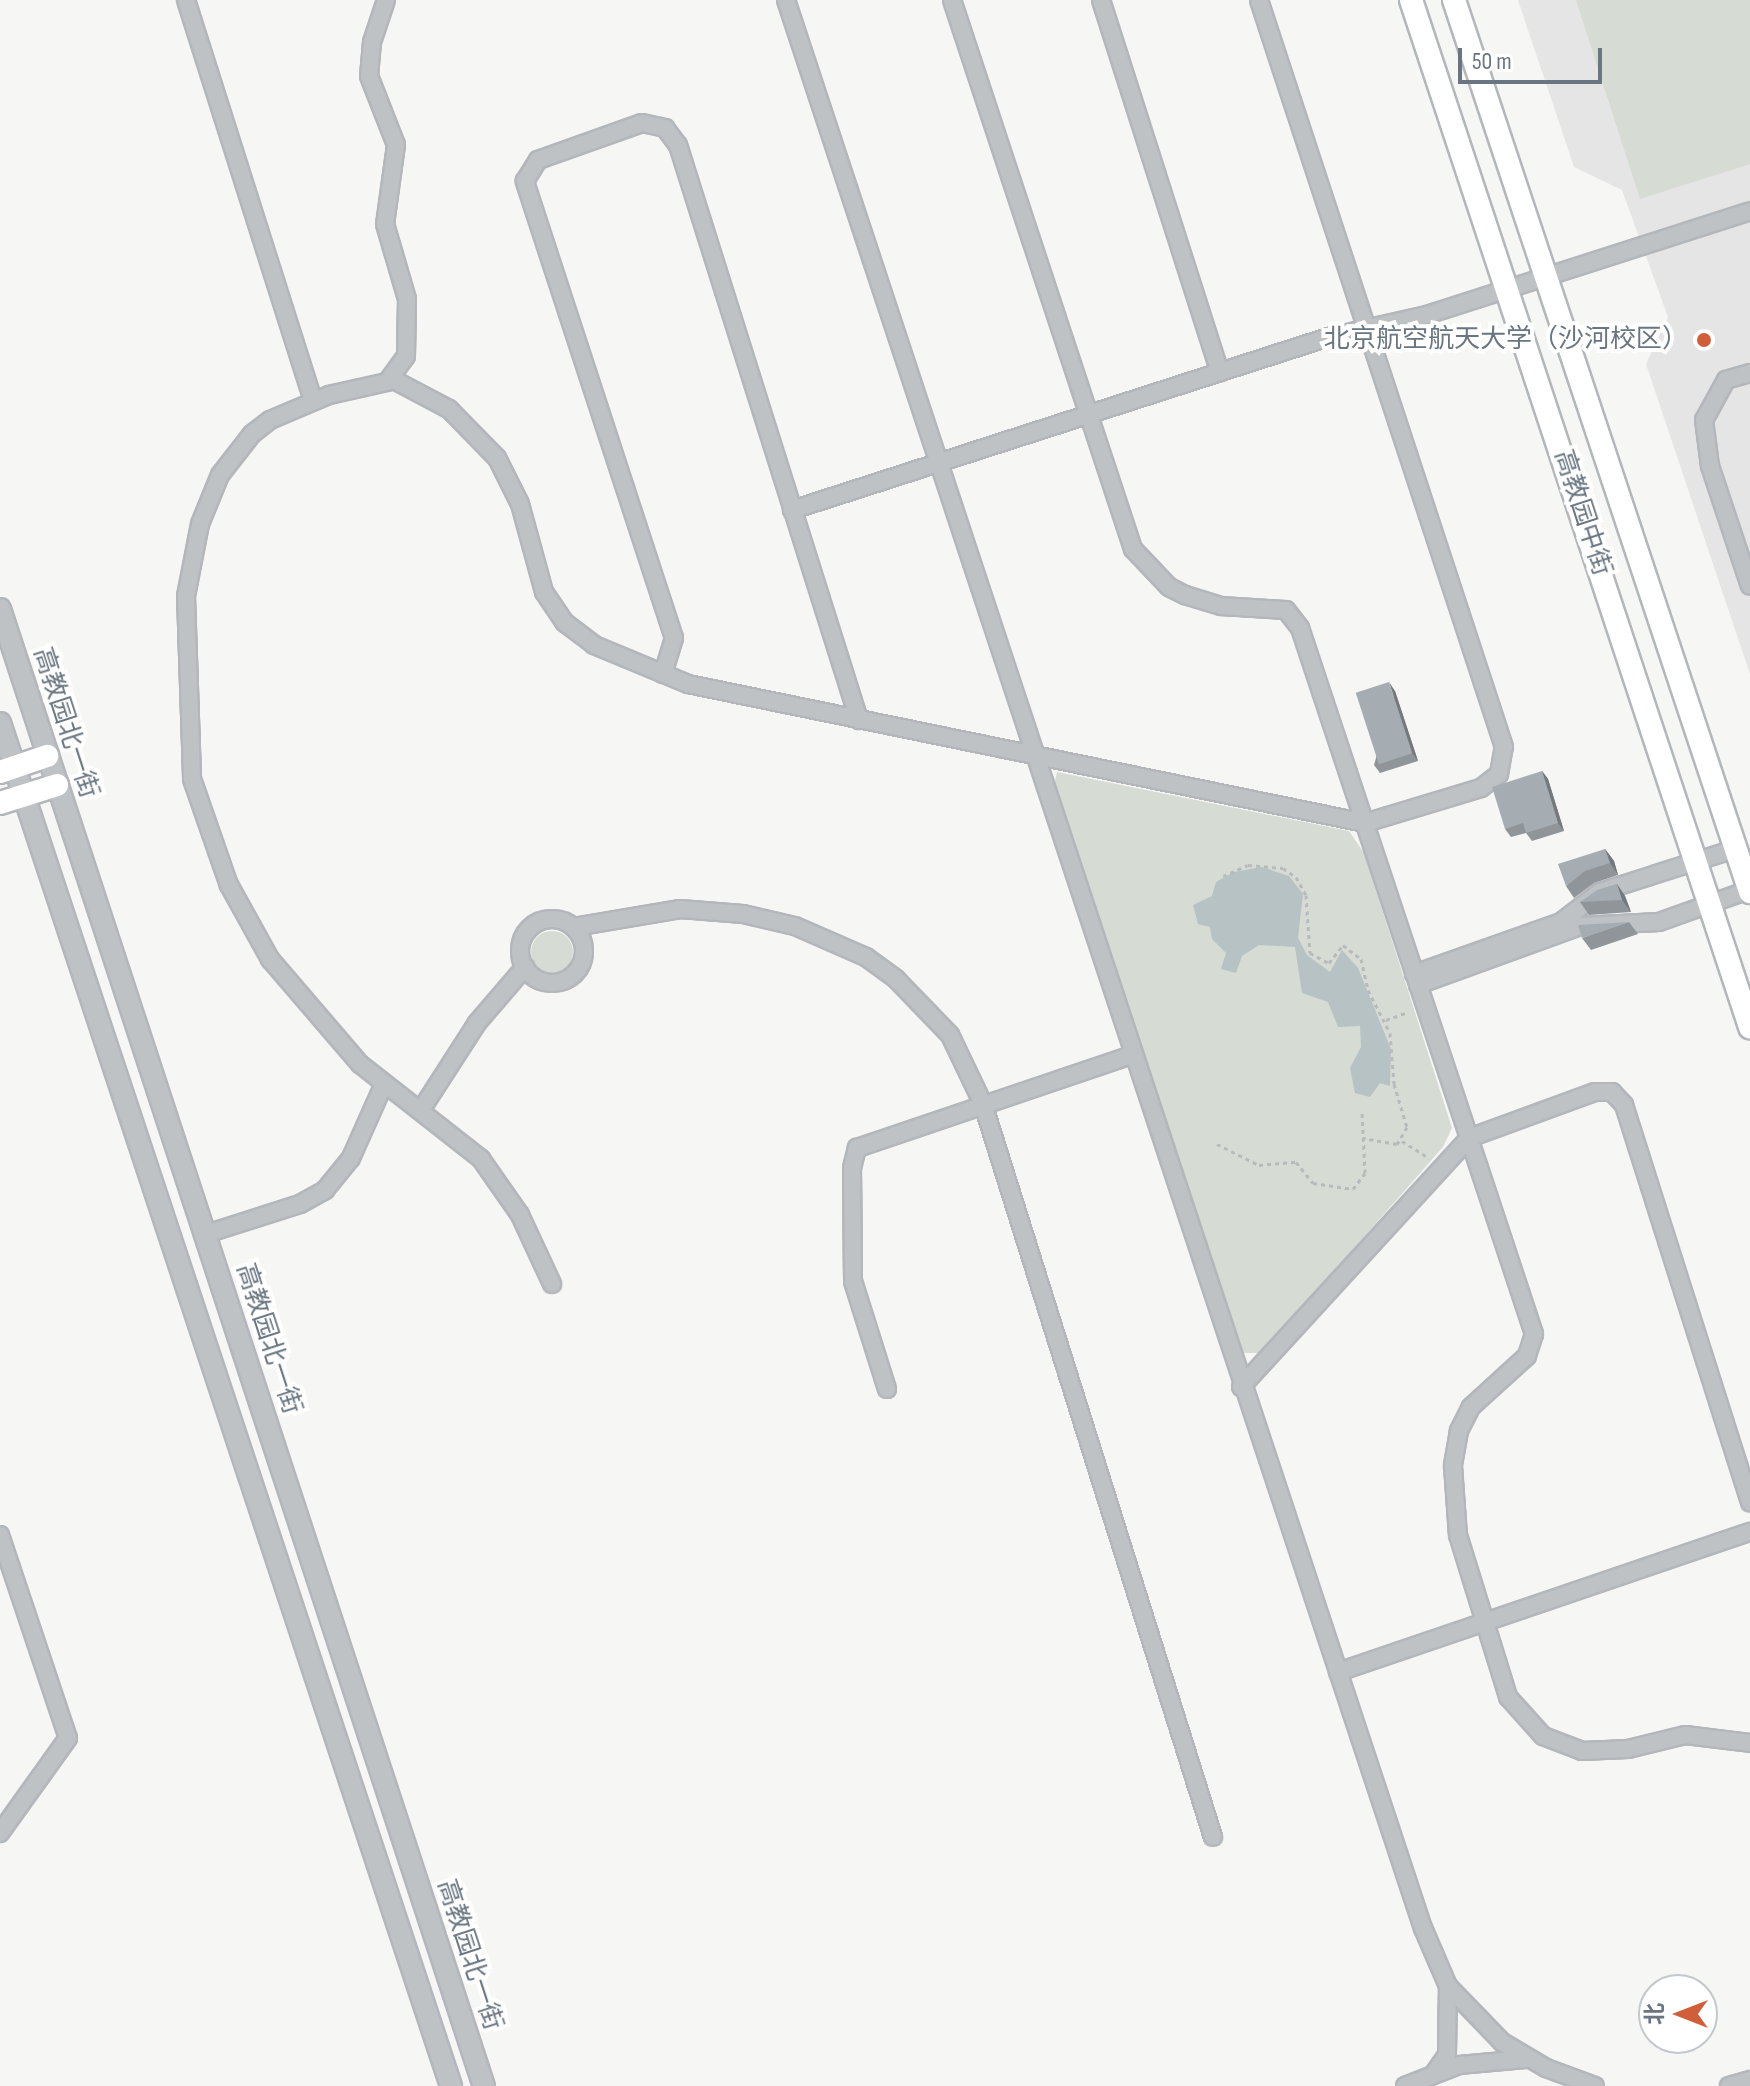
<!DOCTYPE html>
<meta charset="utf-8">
<style>
body{margin:0}
#map{position:relative;width:1750px;height:2086px;overflow:hidden;background:#f6f6f4;font-family:"Sofia Sans Condensed","Noto Sans SC",sans-serif}
div>[style]{position:absolute}
[style*='--x']{left:calc(var(--x)*1px);top:calc(var(--y)*1px);width:calc(var(--w)*1px);rotate:calc(var(--a)*1deg)}
.built>*{inset:0;background:#e4e5e4}
.green>*{inset:0;background:#d6dbd3}
.round{border-radius:50%}
.water>*{inset:0;background:#b7c2c5}
.path>*{height:3px;margin-top:-1.5px;transform-origin:0;background:repeating-linear-gradient(90deg,#b8bbbd 0 4px,transparent 0 8px)}
.roads{filter:drop-shadow(2px 0 #b3b7bb) drop-shadow(-2px 0 #b3b7bb) drop-shadow(0 2px #b3b7bb) drop-shadow(0 -2px #b3b7bb)}
.minor>*{height:16px;margin:-8px;padding:0 8px;transform-origin:8px;border-radius:8px;background:#bec2c5}
.minor>.ring{margin:-8px;padding:0;box-sizing:content-box;background:none;border:16px solid #bec2c5;border-radius:50%}
.tertiary>*{height:20px;margin:-10px;padding:0 10px;transform-origin:10px;border-radius:10px;background:#bec2c5}
.secondary>*{height:22px;margin:-11px;padding:0 11px;transform-origin:11px;border-radius:11px;background:#fff}
.wall>*{inset:0;background:#8f9599}
.shaded-wall>*{inset:0;background:#74797d}
.building>*{inset:0;background:#a6adb2;transform-origin:0 0}
.dots>*{width:22px;height:22px;translate:-50% -50%;box-sizing:border-box;border:4px solid #fff;border-radius:50%}
span{translate:-50% -50%;white-space:nowrap;text-align:center;line-height:1.15;-webkit-text-stroke:8px #fff;paint-order:stroke}
.poi-label{font-size:26px;color:#697681}
.right{translate:-100% -50%;text-align:right}
.street-label{font-size:26px;color:#697681}
.north{position:absolute;left:1638px;top:1974px;width:80px;height:80px;box-sizing:border-box;background:#fff;border:2px solid #c3c8cd;border-radius:50%;rotate:270deg;font-size:22px;font-weight:700;line-height:32px;text-align:center;color:#697681}
.north::after{content:'';display:block;margin:auto;width:28px;height:36px;background:#d05f39;clip-path:polygon(50% 0,100% 100%,50% 72%,0 100%)}
.scale{position:absolute;left:1458px;top:48px;width:144px;height:36px;box-sizing:border-box;border:4px solid #697681;border-top:0;padding-left:10px;font-size:24px;line-height:28px;white-space:nowrap;color:#697681;-webkit-text-stroke:6px #fff;paint-order:stroke}
</style>
<div id="map">
<div class="built">
<div style="clip-path:polygon(1518px 0,1750px 0,1750px 674px,1646px 364px,1668px 317px,1622px 190px,1574px 167px)"></div>
</div>
<div class="green">
<div style="clip-path:polygon(1576px 0,1750px 0,1750px 164px,1640px 199px)"></div>
<div style="clip-path:polygon(1057px 772px,1349px 831px,1364px 853px,1452px 1128px,1443px 1147px,1262px 1353px,1240px 1353px,1233px 1345px,1054px 785px)"></div>
<div class="round" style="left:531px;top:931px;width:42px;height:42px"></div>
</div>
<div class="water">
<div style="clip-path:polygon(1262px 867px,1289px 876px,1303px 894px,1298px 938px,1307px 955px,1330px 972px,1342px 950px,1358px 968px,1391px 1049px,1390px 1086px,1380px 1083px,1370px 1097px,1355px 1093px,1350px 1068px,1361px 1047px,1360px 1026px,1338px 1027px,1328px 1002px,1302px 993px,1295px 947px,1259px 945px,1242px 956px,1236px 973px,1221px 969px,1226px 953px,1212px 939px,1210px 927px,1198px 924px,1193px 905px,1212px 896px,1216px 882px,1234px 872px)"></div>
</div>
<div class="path">
<div style="--x:1223;--y:876;--w:27;--a:-24"></div>
<div style="--x:1248;--y:865;--w:35;--a:5"></div>
<div style="--x:1283;--y:868;--w:16;--a:35"></div>
<div style="--x:1296;--y:877;--w:21;--a:61"></div>
<div style="--x:1306;--y:895;--w:58;--a:86.1"></div>
<div style="--x:1310;--y:953;--w:21;--a:28"></div>
<div style="--x:1329;--y:963;--w:23;--a:-52"></div>
<div style="--x:1343;--y:945;--w:23;--a:38"></div>
<div style="--x:1361;--y:959;--w:32;--a:77"></div>
<div style="--x:1368;--y:990;--w:48;--a:62.9"></div>
<div style="--x:1390;--y:1033;--w:51;--a:85.5"></div>
<div style="--x:1394;--y:1084;--w:45;--a:73.2"></div>
<div style="--x:1407;--y:1127;--w:20;--a:120"></div>
<div style="--x:1397;--y:1144;--w:35;--a:-170"></div>
<div style="--x:1386;--y:1020;--w:23;--a:-20"></div>
<div style="--x:1402;--y:1141;--w:32;--a:32"></div>
<div style="--x:1217;--y:1144;--w:47;--a:26.6"></div>
<div style="--x:1259;--y:1165;--w:37;--a:-5"></div>
<div style="--x:1296;--y:1162;--w:27;--a:51"></div>
<div style="--x:1313;--y:1183;--w:40;--a:8.5"></div>
<div style="--x:1353;--y:1189;--w:20;--a:-53"></div>
<div style="--x:1365;--y:1173;--w:62;--a:-92.8"></div>
</div>
<div class="roads">
<div class="minor">
<div style="--x:186;--y:0;--w:420;--a:72.4"></div>
<div style="--x:386;--y:0;--w:44;--a:108.4"></div>
<div style="--x:372;--y:42;--w:34;--a:95"></div>
<div style="--x:369;--y:76;--w:74;--a:68.6"></div>
<div style="--x:396;--y:145;--w:80;--a:97.9"></div>
<div style="--x:385;--y:224;--w:78;--a:73.7"></div>
<div style="--x:407;--y:299;--w:57;--a:91"></div>
<div style="--x:406;--y:356;--w:32;--a:126"></div>
<div style="--x:387;--y:382;--w:59;--a:167.4"></div>
<div style="--x:329;--y:395;--w:64;--a:157"></div>
<div style="--x:270;--y:420;--w:23;--a:142"></div>
<div style="--x:252;--y:434;--w:52;--a:128"></div>
<div style="--x:220;--y:475;--w:53;--a:112.2"></div>
<div style="--x:200;--y:524;--w:73;--a:101"></div>
<div style="--x:186;--y:596;--w:183;--a:88.1"></div>
<div style="--x:192;--y:779;--w:112;--a:70.8"></div>
<div style="--x:229;--y:885;--w:85;--a:61"></div>
<div style="--x:270;--y:959;--w:138;--a:49.4"></div>
<div style="--x:360;--y:1064;--w:154;--a:38.1"></div>
<div style="--x:481;--y:1159;--w:68;--a:55.1"></div>
<div style="--x:520;--y:1215;--w:76;--a:65.1"></div>
<div style="--x:786;--y:0;--w:2031;--a:71.72"></div>
<div style="--x:1423;--y:1928;--w:63;--a:66.7"></div>
<div style="--x:1448;--y:1986;--w:78;--a:46"></div>
<div style="--x:1502;--y:2042;--w:51;--a:30.6"></div>
<div style="--x:1546;--y:2068;--w:52;--a:20.2"></div>
<div style="--x:952;--y:0;--w:578;--a:71.75"></div>
<div style="--x:1133;--y:549;--w:52;--a:46.5"></div>
<div style="--x:1169;--y:587;--w:18;--a:27"></div>
<div style="--x:1185;--y:595;--w:38;--a:17"></div>
<div style="--x:1221;--y:606;--w:65;--a:3.5"></div>
<div style="--x:1286;--y:610;--w:23;--a:52"></div>
<div style="--x:1300;--y:628;--w:744;--a:71.66"></div>
<div style="--x:1534;--y:1334;--w:23;--a:108"></div>
<div style="--x:1527;--y:1356;--w:76;--a:137.7"></div>
<div style="--x:1471;--y:1407;--w:27;--a:117"></div>
<div style="--x:1459;--y:1431;--w:36;--a:100"></div>
<div style="--x:1453;--y:1466;--w:69;--a:85.9"></div>
<div style="--x:1458;--y:1535;--w:170;--a:72.8"></div>
<div style="--x:1508;--y:1697;--w:52;--a:48.1"></div>
<div style="--x:1543;--y:1736;--w:42;--a:21"></div>
<div style="--x:1582;--y:1751;--w:46;--a:-2.5"></div>
<div style="--x:1628;--y:1749;--w:59;--a:-13.8"></div>
<div style="--x:1685;--y:1735;--w:65;--a:7"></div>
<div style="--x:1101;--y:0;--w:391;--a:72.3"></div>
<div style="--x:1750;--y:373;--w:25;--a:164"></div>
<div style="--x:1726;--y:380;--w:46;--a:118.8"></div>
<div style="--x:1704;--y:420;--w:46;--a:82.6"></div>
<div style="--x:1710;--y:466;--w:126;--a:71.6"></div>
<div style="--x:392;--y:379;--w:64;--a:27.8"></div>
<div style="--x:449;--y:409;--w:69;--a:45.6"></div>
<div style="--x:497;--y:458;--w:51;--a:63.4"></div>
<div style="--x:520;--y:504;--w:91;--a:74.7"></div>
<div style="--x:544;--y:592;--w:36;--a:56"></div>
<div style="--x:564;--y:622;--w:38;--a:37"></div>
<div style="--x:594;--y:645;--w:102;--a:22.5"></div>
<div style="--x:688;--y:684;--w:691;--a:11.6"></div>
<div style="--x:1365;--y:823;--w:121;--a:-16.8"></div>
<div style="--x:1481;--y:788;--w:23;--a:-38"></div>
<div style="--x:1499;--y:774;--w:27;--a:-80"></div>
<div style="--x:1504;--y:747;--w:786;--a:-108.16"></div>
<div style="--x:792;--y:510;--w:564;--a:-17.86"></div>
<div style="--x:1329;--y:337;--w:100;--a:-12.7"></div>
<div style="--x:1427;--y:315;--w:339;--a:-17.8"></div>
<div style="--x:663;--y:674;--w:38;--a:-73"></div>
<div style="--x:674;--y:638;--w:481;--a:-108.1"></div>
<div style="--x:525;--y:181;--w:25;--a:-58"></div>
<div style="--x:538;--y:160;--w:110;--a:-19.6"></div>
<div style="--x:642;--y:123;--w:24;--a:12"></div>
<div style="--x:665;--y:128;--w:21;--a:53"></div>
<div style="--x:678;--y:145;--w:603;--a:72.53"></div>
<div class="ring" style="left:520px;top:919px;width:48px;height:48px"></div>
<div style="--x:574;--y:927;--w:108;--a:-9.6"></div>
<div style="--x:680;--y:909;--w:63;--a:4.5"></div>
<div style="--x:743;--y:914;--w:53;--a:13"></div>
<div style="--x:795;--y:926;--w:77;--a:23.6"></div>
<div style="--x:866;--y:957;--w:37;--a:36"></div>
<div style="--x:896;--y:979;--w:78;--a:46"></div>
<div style="--x:950;--y:1035;--w:76;--a:64.4"></div>
<div style="--x:983;--y:1104;--w:768;--a:72.58"></div>
<div style="--x:1414;--y:974;--w:156;--a:-19.5"></div>
<div style="--x:1561;--y:922;--w:49;--a:-37.6"></div>
<div style="--x:1600;--y:892;--w:142;--a:-17.7"></div>
<div style="--x:1418;--y:985;--w:172;--a:-20"></div>
<div style="--x:1580;--y:926;--w:79;--a:-2.9"></div>
<div style="--x:1659;--y:922;--w:96;--a:-19.6"></div>
<div style="--x:421;--y:1110;--w:103;--a:-57.2"></div>
<div style="--x:477;--y:1023;--w:74;--a:-49.4"></div>
<div style="--x:206;--y:1234;--w:99;--a:-17.7"></div>
<div style="--x:300;--y:1204;--w:29;--a:-29"></div>
<div style="--x:325;--y:1190;--w:41;--a:-50.9"></div>
<div style="--x:351;--y:1158;--w:81;--a:-66"></div>
<div style="--x:1241;--y:1387;--w:338;--a:-47.5"></div>
<div style="--x:1469;--y:1138;--w:134;--a:-20.1"></div>
<div style="--x:1595;--y:1092;--w:17;--a:0"></div>
<div style="--x:1612;--y:1092;--w:18;--a:47"></div>
<div style="--x:1624;--y:1105;--w:417;--a:72.4"></div>
<div style="--x:887;--y:1389;--w:113;--a:-107.5"></div>
<div style="--x:853;--y:1281;--w:113;--a:-90.5"></div>
<div style="--x:852;--y:1168;--w:21;--a:-76"></div>
<div style="--x:857;--y:1148;--w:290;--a:-18.7"></div>
<div style="--x:0;--y:1535;--w:214;--a:71.5"></div>
<div style="--x:68;--y:1738;--w:117;--a:125.6"></div>
<div style="--x:1338;--y:1672;--w:435;--a:-18.8"></div>
<div style="--x:1435;--y:2072;--w:21;--a:-55"></div>
<div style="--x:1447;--y:2055;--w:69;--a:-89.2"></div>
<div style="--x:1405;--y:2086;--w:58;--a:-21.3"></div>
<div style="--x:1459;--y:2065;--w:67;--a:-5.1"></div>
<div style="--x:1729;--y:2086;--w:22;--a:-16"></div>
</div>
<div class="tertiary">
<div style="--x:0;--y:609;--w:1554;--a:71.86"></div>
<div style="--x:0;--y:723;--w:1436;--a:71.69"></div>
</div>
<div class="secondary">
<div style="--x:1411;--y:0;--w:1082;--a:71.73"></div>
<div style="--x:1454;--y:0;--w:940;--a:71.64"></div>
<div style="--x:0;--y:772;--w:50;--a:-18.8"></div>
<div style="--x:0;--y:803;--w:60;--a:-17.5"></div>
</div>
</div>
<div class="wall">
<div style="clip-path:polygon(1395px 691px,1418px 761px,1380px 773px,1374px 765px)"></div>
<div style="clip-path:polygon(1542px 771px,1548px 779px,1564px 831px,1532px 841px,1526px 833px,1511px 837px,1505px 829px)"></div>
<div style="clip-path:polygon(1605px 849px,1614px 861px,1618px 875px,1594px 883px,1574px 898px,1566px 886px)"></div>
<div style="clip-path:polygon(1617px 884px,1625px 896px,1631px 912px,1589px 915px,1580px 902px)"></div>
<div style="clip-path:polygon(1629px 922px,1638px 934px,1591px 950px,1582px 938px)"></div>
</div>
<div class="shaded-wall">
<div style="clip-path:polygon(1389px 682px,1395px 691px,1418px 761px,1412px 753px)"></div>
<div style="clip-path:polygon(1542px 771px,1548px 779px,1564px 831px,1558px 823px)"></div>
<div style="clip-path:polygon(1605px 849px,1614px 861px,1618px 875px,1610px 863px)"></div>
<div style="clip-path:polygon(1617px 884px,1625px 896px,1631px 912px,1622px 900px)"></div>
</div>
<div class="building">
<div style="left:1389px;top:682px;width:75px;height:35px;rotate:72deg"></div>
<div style="clip-path:polygon(1542px 771px,1558px 823px,1526px 833px,1523px 823px,1505px 829px,1492px 787px)"></div>
<div style="clip-path:polygon(1605px 849px,1610px 863px,1585px 871px,1566px 886px,1558px 864px)"></div>
<div style="clip-path:polygon(1617px 884px,1622px 900px,1580px 902px,1597px 890px)"></div>
<div style="clip-path:polygon(1629px 922px,1582px 938px,1578px 925px)"></div>
</div>
<div class="dots">
<div style="left:1704px;top:340px;background:#d05f39"></div>
</div>
<div class="poi-label">
<span class="right" style="left:1688px;top:340px">北京航空航天大学（沙河校区）</span>
</div>
<div class="street-label">
<span style="left:1582px;top:513px;rotate:72deg">高教园中街</span>
<span style="left:65px;top:723px;rotate:72deg">高教园北一街</span>
<span style="left:268px;top:1339px;rotate:72deg">高教园北一街</span>
<span style="left:469px;top:1955px;rotate:72deg">高教园北一街</span>
</div>
<div class="north">北</div>
<div class="scale">50 m</div>
</div>
